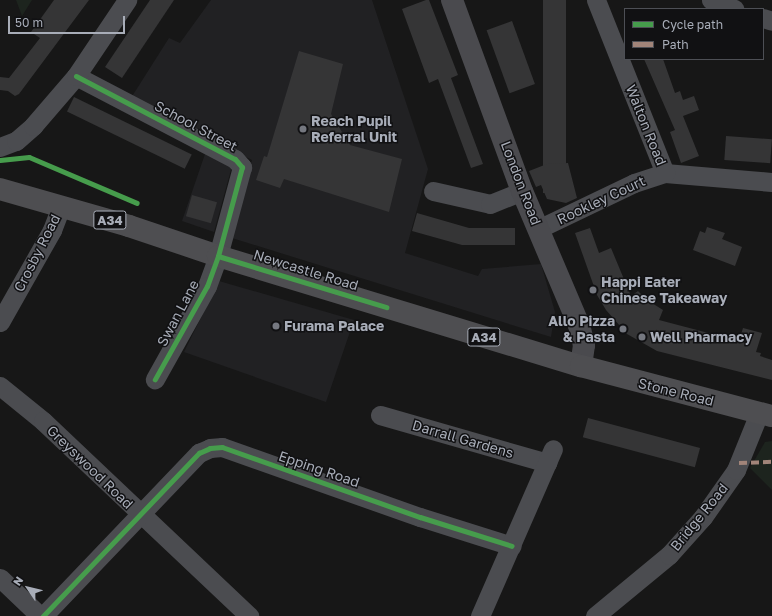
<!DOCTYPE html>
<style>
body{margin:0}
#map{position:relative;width:772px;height:616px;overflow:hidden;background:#171717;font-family:"Golos Text",sans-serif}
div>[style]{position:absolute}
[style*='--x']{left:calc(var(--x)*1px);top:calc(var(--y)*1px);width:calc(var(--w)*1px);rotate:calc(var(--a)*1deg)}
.built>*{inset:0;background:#212123}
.green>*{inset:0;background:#1d241e}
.building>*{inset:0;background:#353536;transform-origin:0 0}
.street>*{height:19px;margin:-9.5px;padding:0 9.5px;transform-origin:9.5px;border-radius:9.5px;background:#4b4c50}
.secondary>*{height:22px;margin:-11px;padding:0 11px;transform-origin:11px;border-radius:11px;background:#4a4a4e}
.highway>*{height:22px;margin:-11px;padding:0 11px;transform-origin:11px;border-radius:11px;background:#4e4e51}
.quiet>*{height:4px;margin-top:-2px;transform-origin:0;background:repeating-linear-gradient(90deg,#a18479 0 8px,transparent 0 12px)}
.cycleway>*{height:5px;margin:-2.5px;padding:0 2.5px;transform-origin:2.5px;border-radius:2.5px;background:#469c4c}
.dots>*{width:11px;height:11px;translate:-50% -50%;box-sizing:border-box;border:2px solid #111113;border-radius:50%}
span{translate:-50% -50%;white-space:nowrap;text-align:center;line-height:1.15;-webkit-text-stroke:3px #111113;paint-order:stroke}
.shield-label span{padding:1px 3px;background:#111113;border:1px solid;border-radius:3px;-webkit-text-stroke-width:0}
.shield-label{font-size:13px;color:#a8adb8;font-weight:700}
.poi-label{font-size:14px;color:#a8adb8;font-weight:700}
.left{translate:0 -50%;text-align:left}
.right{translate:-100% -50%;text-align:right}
.street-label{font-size:14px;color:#a8adb8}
.legend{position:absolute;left:624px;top:8px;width:140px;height:52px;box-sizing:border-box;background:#111113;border:1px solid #4d4f55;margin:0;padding:5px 7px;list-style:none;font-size:12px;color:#a8adb8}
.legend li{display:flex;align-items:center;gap:8px;height:20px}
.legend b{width:20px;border:1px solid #4d4f55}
.north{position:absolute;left:8px;top:568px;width:40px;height:40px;-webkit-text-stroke:3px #111113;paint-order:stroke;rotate:305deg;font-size:11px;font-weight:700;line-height:16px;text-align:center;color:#a8adb8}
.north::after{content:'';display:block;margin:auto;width:14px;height:18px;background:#a8adb8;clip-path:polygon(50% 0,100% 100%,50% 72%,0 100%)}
.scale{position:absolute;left:8px;top:16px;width:117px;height:18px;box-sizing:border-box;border:2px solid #a8adb8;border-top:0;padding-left:5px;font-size:12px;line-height:14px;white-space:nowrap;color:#a8adb8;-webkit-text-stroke:3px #111113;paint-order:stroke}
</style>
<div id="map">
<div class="built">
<div style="clip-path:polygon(211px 0,372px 0,428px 169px,405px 253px,478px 276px,482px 269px,541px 264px,555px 312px,551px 337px,232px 238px,252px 160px,131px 98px,169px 38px,180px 43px)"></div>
<div style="clip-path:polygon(205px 154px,232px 166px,214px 232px,182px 221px)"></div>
<div style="clip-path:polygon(219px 281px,354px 320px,326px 402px,184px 352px)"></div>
</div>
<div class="green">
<div style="clip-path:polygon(16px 0,32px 0,22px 16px)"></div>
<div style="clip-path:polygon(772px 441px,772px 490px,750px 468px,765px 442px)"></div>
</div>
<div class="building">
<div style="clip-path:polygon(54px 0,89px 0,19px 94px,15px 96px,8px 91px,0 90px,0 77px,9px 78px,40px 38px,31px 32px)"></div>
<div style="clip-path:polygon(150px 0,174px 0,122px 78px,105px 67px)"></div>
<div style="clip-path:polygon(426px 0,429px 0,458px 75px,451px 78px,483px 164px,471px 168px,438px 79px,429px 83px,402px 9px)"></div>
<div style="left:543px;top:0;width:23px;height:193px"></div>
<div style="left:512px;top:21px;width:67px;height:27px;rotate:70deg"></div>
<div style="clip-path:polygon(299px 51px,343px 64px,331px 114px,350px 145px,402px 159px,389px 212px,284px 179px,280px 188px,256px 180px,264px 156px,267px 157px)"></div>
<div style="clip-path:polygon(644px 59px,663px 59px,675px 93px,680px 91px,683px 100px,694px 96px,699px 110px,683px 116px,699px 156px,681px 163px,670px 132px,675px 130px)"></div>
<div style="left:74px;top:97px;width:131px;height:16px;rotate:26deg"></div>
<div style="left:726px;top:136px;width:46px;height:24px;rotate:4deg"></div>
<div style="clip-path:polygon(568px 163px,577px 198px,566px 203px,547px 199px,541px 185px,536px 187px,529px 171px,547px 164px)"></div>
<div style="left:192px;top:195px;width:26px;height:22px;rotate:16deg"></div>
<div style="clip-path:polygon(417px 213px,469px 228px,515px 228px,515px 245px,462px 245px,412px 231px)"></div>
<div style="clip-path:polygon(707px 227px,725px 233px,722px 239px,742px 247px,735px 266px,693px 250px,700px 231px,705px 233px)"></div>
<div style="clip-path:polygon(590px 228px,599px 253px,611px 248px,631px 296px,638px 291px,647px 300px,663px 310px,659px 320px,739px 341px,743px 328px,762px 333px,756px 352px,761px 353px,760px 356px,772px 360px,772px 380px,657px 351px,627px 334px,606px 310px,597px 295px,575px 233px)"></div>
<div style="left:588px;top:418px;width:116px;height:20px;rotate:15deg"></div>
</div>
<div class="street">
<div style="--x:596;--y:0;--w:186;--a:68.3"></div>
<div style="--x:665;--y:173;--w:107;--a:4.8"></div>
<div style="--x:711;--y:0;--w:25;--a:21"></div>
<div style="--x:763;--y:18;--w:9;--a:18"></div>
<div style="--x:76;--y:76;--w:179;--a:27.6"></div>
<div style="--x:235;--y:159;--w:11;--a:49"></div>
<div style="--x:242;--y:167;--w:92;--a:105.1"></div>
<div style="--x:218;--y:256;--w:32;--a:110"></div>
<div style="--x:207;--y:286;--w:107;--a:119.2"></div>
<div style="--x:0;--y:147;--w:17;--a:-21"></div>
<div style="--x:16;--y:141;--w:23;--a:-41"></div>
<div style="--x:33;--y:126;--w:66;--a:-49.3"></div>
<div style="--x:76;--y:76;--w:92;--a:-56.1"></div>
<div style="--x:433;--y:191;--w:58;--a:12.8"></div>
<div style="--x:490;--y:204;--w:35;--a:-22"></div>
<div style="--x:538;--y:229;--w:106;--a:-25.6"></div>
<div style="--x:634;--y:183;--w:33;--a:-18"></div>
<div style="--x:0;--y:322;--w:106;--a:-60.5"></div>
<div style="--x:52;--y:230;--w:26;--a:-69"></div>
<div style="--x:0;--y:386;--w:55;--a:39.1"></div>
<div style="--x:43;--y:421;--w:284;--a:43.4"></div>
<div style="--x:380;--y:415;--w:174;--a:16"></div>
<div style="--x:0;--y:578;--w:55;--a:43.5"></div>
<div style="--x:43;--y:616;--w:226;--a:-46.3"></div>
<div style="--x:199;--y:453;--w:12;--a:-24"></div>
<div style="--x:210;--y:448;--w:12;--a:-5"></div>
<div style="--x:222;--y:447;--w:210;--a:19.5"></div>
<div style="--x:420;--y:517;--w:96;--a:17.5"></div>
<div style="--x:480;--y:616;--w:182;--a:-66.4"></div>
<div style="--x:595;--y:616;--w:96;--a:-39.5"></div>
<div style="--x:669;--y:555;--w:51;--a:-48.2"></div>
<div style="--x:703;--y:517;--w:57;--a:-54.9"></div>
<div style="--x:736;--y:470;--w:61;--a:-68"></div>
</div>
<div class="secondary">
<div style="--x:452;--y:0;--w:203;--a:69.9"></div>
<div style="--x:522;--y:191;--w:146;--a:67"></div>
<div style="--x:579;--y:325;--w:21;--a:76"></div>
<div style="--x:584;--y:345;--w:21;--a:98"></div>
</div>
<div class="highway">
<div style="--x:0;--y:189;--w:134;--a:16"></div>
<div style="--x:129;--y:226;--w:94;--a:18.6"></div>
<div style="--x:218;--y:256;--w:379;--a:16.9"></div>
<div style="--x:581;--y:366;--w:197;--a:14.7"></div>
</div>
<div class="quiet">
<div style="--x:739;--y:463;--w:33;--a:-2"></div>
</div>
<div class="cycleway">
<div style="--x:76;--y:76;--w:179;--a:27.6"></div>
<div style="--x:235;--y:159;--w:11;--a:49"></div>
<div style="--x:242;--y:167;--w:92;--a:105.1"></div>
<div style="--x:218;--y:256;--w:32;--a:110"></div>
<div style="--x:207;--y:286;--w:107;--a:119.2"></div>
<div style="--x:0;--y:160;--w:29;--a:-6"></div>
<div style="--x:29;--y:157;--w:117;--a:23.1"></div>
<div style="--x:218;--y:256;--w:176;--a:16.9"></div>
<div style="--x:43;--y:616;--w:226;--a:-46.3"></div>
<div style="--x:199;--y:453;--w:12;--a:-24"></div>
<div style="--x:210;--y:448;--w:12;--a:-5"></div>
<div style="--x:222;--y:447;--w:210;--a:19.5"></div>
<div style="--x:420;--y:517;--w:96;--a:17.5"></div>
</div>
<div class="dots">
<div style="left:303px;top:129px;background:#757880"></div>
<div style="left:593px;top:290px;background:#757880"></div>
<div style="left:276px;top:326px;background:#757880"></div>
<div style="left:623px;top:329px;background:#757880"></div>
<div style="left:642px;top:337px;background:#757880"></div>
</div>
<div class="shield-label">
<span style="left:110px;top:220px">A34</span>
<span style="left:484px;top:337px">A34</span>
</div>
<div class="poi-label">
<span class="left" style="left:311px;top:129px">Reach Pupil<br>Referral Unit</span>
<span class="left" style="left:601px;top:290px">Happi Eater<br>Chinese Takeaway</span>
<span class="right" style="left:615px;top:329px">Allo Pizza<br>&amp; Pasta</span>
<span class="left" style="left:284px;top:326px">Furama Palace</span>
<span class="left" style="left:650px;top:337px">Well Pharmacy</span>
</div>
<div class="street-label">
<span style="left:646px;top:125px;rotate:68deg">Walton Road</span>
<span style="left:196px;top:126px;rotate:28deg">School Street</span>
<span style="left:521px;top:183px;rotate:69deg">London Road</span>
<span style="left:601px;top:200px;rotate:-25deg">Rookley Court</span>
<span style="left:37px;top:253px;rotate:-63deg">Crosby Road</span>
<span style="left:306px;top:270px;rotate:17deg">Newcastle Road</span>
<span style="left:178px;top:313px;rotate:-62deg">Swan Lane</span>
<span style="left:676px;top:392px;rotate:14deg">Stone Road</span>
<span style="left:463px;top:439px;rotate:16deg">Darrall Gardens</span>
<span style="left:90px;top:467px;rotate:44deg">Greyswood Road</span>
<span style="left:319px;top:469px;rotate:19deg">Epping Road</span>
<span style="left:699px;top:517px;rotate:-51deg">Bridge Road</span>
</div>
<ul class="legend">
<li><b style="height:5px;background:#469c4c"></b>Cycle path</li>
<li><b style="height:5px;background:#a18479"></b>Path</li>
</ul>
<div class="north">N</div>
<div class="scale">50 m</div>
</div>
